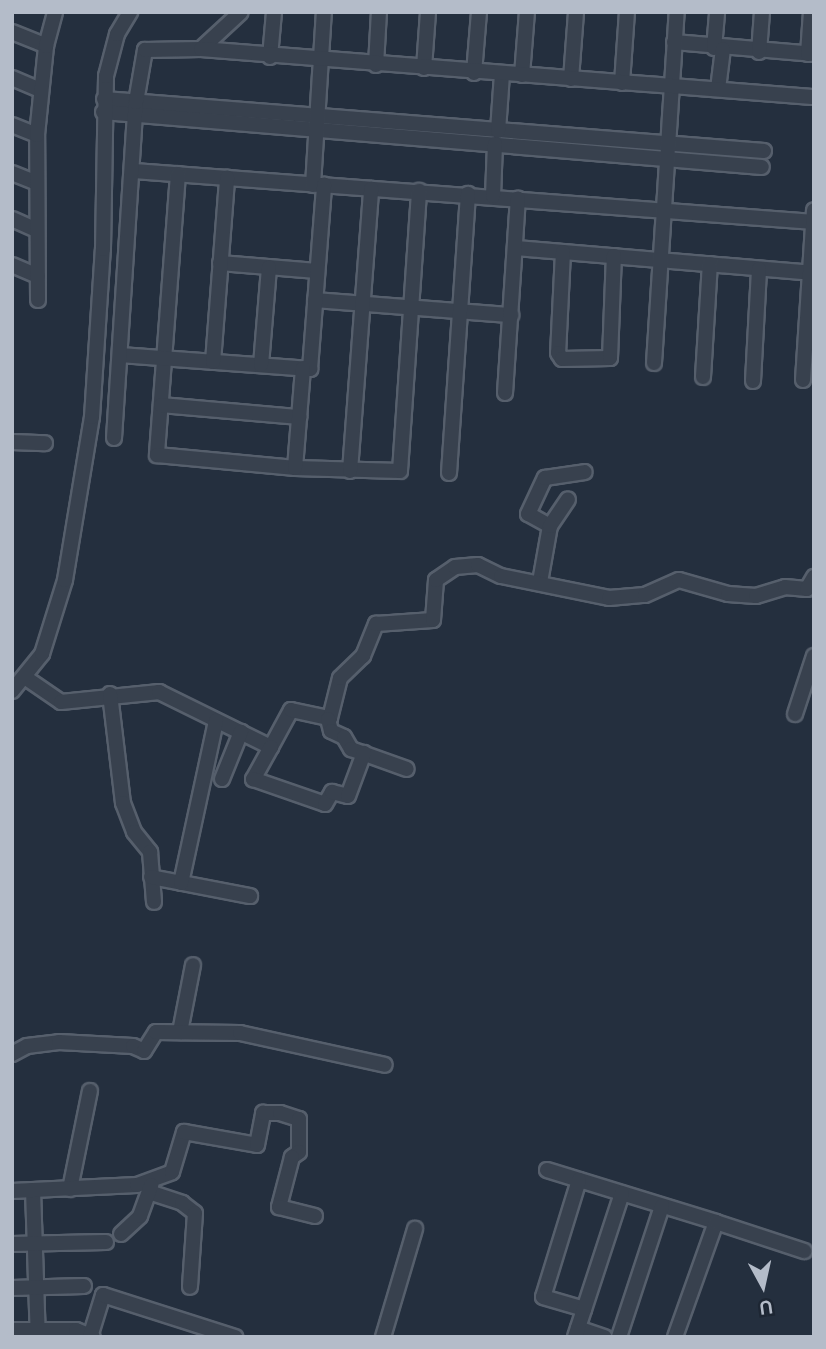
<!DOCTYPE html>
<style>
body{margin:0}
#map{position:relative;width:826px;height:1349px;overflow:hidden;background:#242f3e;font-family:Figtree,sans-serif}
div>[style]{position:absolute}
[style*='--x']{left:calc(var(--x)*1px);top:calc(var(--y)*1px);width:calc(var(--w)*1px);rotate:calc(var(--a)*1deg)}
.roads{filter:drop-shadow(2px 0 #565f6c) drop-shadow(-2px 0 #565f6c) drop-shadow(0 2px #565f6c) drop-shadow(0 -2px #565f6c)}
.minor>*{height:14px;margin:-7px;padding:0 7px;transform-origin:7px;border-radius:7px;background:#38414e}
span{translate:-50% -50%;white-space:nowrap;text-align:center;line-height:1.15;-webkit-text-stroke:7px #1d2633;paint-order:stroke}
.frame{position:absolute;inset:0;border:14px solid #b4bcc9;pointer-events:none}
.north{position:absolute;left:728px;top:1251px;width:70px;height:70px;-webkit-text-stroke:5px #1d2633;paint-order:stroke;rotate:172deg;font-size:19px;font-weight:700;line-height:28px;text-align:center;color:#b4bcc9}
.north::after{content:'';display:block;margin:auto;width:24px;height:32px;background:#b4bcc9;clip-path:polygon(50% 0,100% 100%,50% 72%,0 100%)}
</style>
<div id="map">
<div class="roads">
<div class="minor">
<div style="--x:12;--y:32;--w:37;--a:22"></div>
<div style="--x:674;--y:42;--w:141;--a:4.9"></div>
<div style="--x:714;--y:48;--w:36;--a:-85"></div>
<div style="--x:201;--y:49;--w:54;--a:-42.8"></div>
<div style="--x:759;--y:52;--w:40;--a:-85.7"></div>
<div style="--x:808;--y:54;--w:42;--a:-85.9"></div>
<div style="--x:270;--y:57;--w:45;--a:-84.9"></div>
<div style="--x:376;--y:65;--w:53;--a:-86.8"></div>
<div style="--x:424;--y:68;--w:56;--a:-85.9"></div>
<div style="--x:474;--y:73;--w:61;--a:-85.3"></div>
<div style="--x:522;--y:75;--w:63;--a:-85.5"></div>
<div style="--x:12;--y:78;--w:30;--a:23"></div>
<div style="--x:571;--y:79;--w:67;--a:-85.7"></div>
<div style="--x:622;--y:83;--w:71;--a:-86"></div>
<div style="--x:718;--y:89;--w:40;--a:-82.9"></div>
<div style="--x:104;--y:99;--w:662;--a:4.5"></div>
<div style="--x:103;--y:112;--w:661;--a:4.77"></div>
<div style="--x:12;--y:125;--w:27;--a:22"></div>
<div style="--x:498;--y:131;--w:57;--a:-86"></div>
<div style="--x:134;--y:171;--w:682;--a:4.29"></div>
<div style="--x:12;--y:173;--w:27;--a:22"></div>
<div style="--x:178;--y:174;--w:282;--a:94.3"></div>
<div style="--x:157;--y:455;--w:139;--a:5.4"></div>
<div style="--x:295;--y:468;--w:105;--a:1.6"></div>
<div style="--x:400;--y:471;--w:281;--a:-86.1"></div>
<div style="--x:313;--y:185;--w:173;--a:-86.4"></div>
<div style="--x:493;--y:196;--w:52;--a:-87.8"></div>
<div style="--x:12;--y:219;--w:27;--a:24"></div>
<div style="--x:516;--y:248;--w:299;--a:4.8"></div>
<div style="--x:563;--y:252;--w:101;--a:92.8"></div>
<div style="--x:558;--y:353;--w:7;--a:56"></div>
<div style="--x:562;--y:359;--w:48;--a:-1.2"></div>
<div style="--x:610;--y:358;--w:102;--a:-87.8"></div>
<div style="--x:220;--y:263;--w:97;--a:4.7"></div>
<div style="--x:12;--y:265;--w:28;--a:23"></div>
<div style="--x:38;--y:300;--w:165;--a:-90.3"></div>
<div style="--x:37;--y:135;--w:89;--a:-84.2"></div>
<div style="--x:46;--y:46;--w:35;--a:-75"></div>
<div style="--x:315;--y:300;--w:197;--a:4.4"></div>
<div style="--x:120;--y:355;--w:191;--a:4.2"></div>
<div style="--x:310;--y:369;--w:185;--a:-85.6"></div>
<div style="--x:213;--y:362;--w:185;--a:-85.6"></div>
<div style="--x:654;--y:363;--w:352;--a:-86.3"></div>
<div style="--x:261;--y:365;--w:98;--a:-85.3"></div>
<div style="--x:703;--y:377;--w:113;--a:-86.5"></div>
<div style="--x:803;--y:380;--w:170;--a:-86.3"></div>
<div style="--x:753;--y:381;--w:112;--a:-86.9"></div>
<div style="--x:505;--y:393;--w:195;--a:-86.2"></div>
<div style="--x:161;--y:405;--w:139;--a:5"></div>
<div style="--x:114;--y:438;--w:337;--a:-86.3"></div>
<div style="--x:136;--y:102;--w:53;--a:-80.2"></div>
<div style="--x:145;--y:50;--w:56;--a:-1"></div>
<div style="--x:201;--y:49;--w:613;--a:4.49"></div>
<div style="--x:12;--y:442;--w:33;--a:2"></div>
<div style="--x:295;--y:468;--w:100;--a:-85.4"></div>
<div style="--x:350;--y:471;--w:283;--a:-85.7"></div>
<div style="--x:449;--y:473;--w:280;--a:-86.1"></div>
<div style="--x:550;--y:526;--w:25;--a:-151"></div>
<div style="--x:528;--y:514;--w:40;--a:-65"></div>
<div style="--x:545;--y:478;--w:40;--a:-8.5"></div>
<div style="--x:540;--y:582;--w:57;--a:-79.9"></div>
<div style="--x:550;--y:526;--w:32;--a:-56"></div>
<div style="--x:26;--y:678;--w:42;--a:34.4"></div>
<div style="--x:61;--y:702;--w:99;--a:-5.8"></div>
<div style="--x:159;--y:692;--w:125;--a:26.2"></div>
<div style="--x:271;--y:747;--w:42;--a:-61.6"></div>
<div style="--x:291;--y:710;--w:40;--a:12"></div>
<div style="--x:330;--y:718;--w:41;--a:-76"></div>
<div style="--x:340;--y:678;--w:32;--a:-44"></div>
<div style="--x:363;--y:656;--w:35;--a:-68"></div>
<div style="--x:376;--y:624;--w:57;--a:-4"></div>
<div style="--x:433;--y:620;--w:40;--a:-85.7"></div>
<div style="--x:436;--y:580;--w:23;--a:-34"></div>
<div style="--x:455;--y:567;--w:23;--a:-5"></div>
<div style="--x:478;--y:565;--w:25;--a:26"></div>
<div style="--x:501;--y:576;--w:110;--a:11.5"></div>
<div style="--x:609;--y:598;--w:36;--a:-5"></div>
<div style="--x:645;--y:595;--w:37;--a:-24"></div>
<div style="--x:679;--y:580;--w:51;--a:15.9"></div>
<div style="--x:728;--y:594;--w:28;--a:4"></div>
<div style="--x:756;--y:596;--w:30;--a:-17"></div>
<div style="--x:785;--y:587;--w:22;--a:5"></div>
<div style="--x:807;--y:589;--w:14;--a:-60"></div>
<div style="--x:12;--y:691;--w:48;--a:-51"></div>
<div style="--x:42;--y:654;--w:77;--a:-72.7"></div>
<div style="--x:65;--y:580;--w:165;--a:-80.6"></div>
<div style="--x:92;--y:417;--w:168;--a:-86.3"></div>
<div style="--x:103;--y:249;--w:173;--a:-89"></div>
<div style="--x:106;--y:76;--w:43;--a:-75.3"></div>
<div style="--x:117;--y:34;--w:26;--a:-59"></div>
<div style="--x:110;--y:694;--w:110;--a:83.2"></div>
<div style="--x:123;--y:803;--w:31;--a:69"></div>
<div style="--x:134;--y:832;--w:26;--a:51"></div>
<div style="--x:150;--y:852;--w:50;--a:85.4"></div>
<div style="--x:795;--y:714;--w:61;--a:-71.9"></div>
<div style="--x:328;--y:719;--w:12;--a:76"></div>
<div style="--x:331;--y:731;--w:14;--a:25"></div>
<div style="--x:344;--y:737;--w:14;--a:60"></div>
<div style="--x:351;--y:749;--w:59;--a:19.7"></div>
<div style="--x:271;--y:747;--w:37;--a:119"></div>
<div style="--x:253;--y:779;--w:76;--a:19.1"></div>
<div style="--x:325;--y:804;--w:14;--a:-60"></div>
<div style="--x:332;--y:792;--w:16;--a:14"></div>
<div style="--x:348;--y:796;--w:46;--a:-69.6"></div>
<div style="--x:222;--y:779;--w:51;--a:-68"></div>
<div style="--x:151;--y:877;--w:101;--a:10.9"></div>
<div style="--x:181;--y:883;--w:166;--a:-77.8"></div>
<div style="--x:180;--y:1032;--w:68;--a:-79"></div>
<div style="--x:12;--y:1054;--w:17;--a:-28"></div>
<div style="--x:27;--y:1046;--w:32;--a:-7"></div>
<div style="--x:59;--y:1042;--w:74;--a:3.1"></div>
<div style="--x:133;--y:1046;--w:12;--a:24"></div>
<div style="--x:144;--y:1051;--w:22;--a:-58"></div>
<div style="--x:156;--y:1032;--w:84;--a:0.7"></div>
<div style="--x:240;--y:1033;--w:148;--a:12.4"></div>
<div style="--x:547;--y:1170;--w:177;--a:17.1"></div>
<div style="--x:579;--y:1180;--w:122;--a:107.1"></div>
<div style="--x:543;--y:1297;--w:43;--a:16.3"></div>
<div style="--x:70;--y:1189;--w:100;--a:-78.5"></div>
<div style="--x:33;--y:1190;--w:147;--a:88.1"></div>
<div style="--x:12;--y:1191;--w:125;--a:-2.7"></div>
<div style="--x:137;--y:1185;--w:37;--a:-20"></div>
<div style="--x:172;--y:1172;--w:42;--a:-73.3"></div>
<div style="--x:184;--y:1132;--w:74;--a:10.1"></div>
<div style="--x:257;--y:1145;--w:33;--a:-79"></div>
<div style="--x:263;--y:1113;--w:17;--a:0"></div>
<div style="--x:280;--y:1113;--w:20;--a:18"></div>
<div style="--x:299;--y:1119;--w:33;--a:90"></div>
<div style="--x:299;--y:1152;--w:9;--a:144"></div>
<div style="--x:292;--y:1157;--w:52;--a:104.6"></div>
<div style="--x:279;--y:1207;--w:37;--a:14"></div>
<div style="--x:149;--y:1192;--w:35;--a:18"></div>
<div style="--x:182;--y:1203;--w:16;--a:38"></div>
<div style="--x:195;--y:1213;--w:74;--a:93.9"></div>
<div style="--x:121;--y:1234;--w:26;--a:-43"></div>
<div style="--x:140;--y:1216;--w:33;--a:-70"></div>
<div style="--x:12;--y:1244;--w:94;--a:-1.2"></div>
<div style="--x:12;--y:1288;--w:72;--a:-1.6"></div>
<div style="--x:578;--y:1328;--w:28;--a:19"></div>
<div style="--x:12;--y:1330;--w:64;--a:0"></div>
<div style="--x:76;--y:1330;--w:18;--a:22"></div>
<div style="--x:90;--y:1337;--w:44;--a:-72.8"></div>
<div style="--x:103;--y:1295;--w:139;--a:17.7"></div>
<div style="--x:383;--y:1337;--w:113;--a:-73.5"></div>
<div style="--x:575;--y:1337;--w:151;--a:-71.9"></div>
<div style="--x:619;--y:1337;--w:138;--a:-71.8"></div>
<div style="--x:675;--y:1337;--w:122;--a:-70.4"></div>
<div style="--x:716;--y:1222;--w:93;--a:18.2"></div>
</div>
</div>
<div class="frame"></div>
<div class="north">U</div>
</div>
